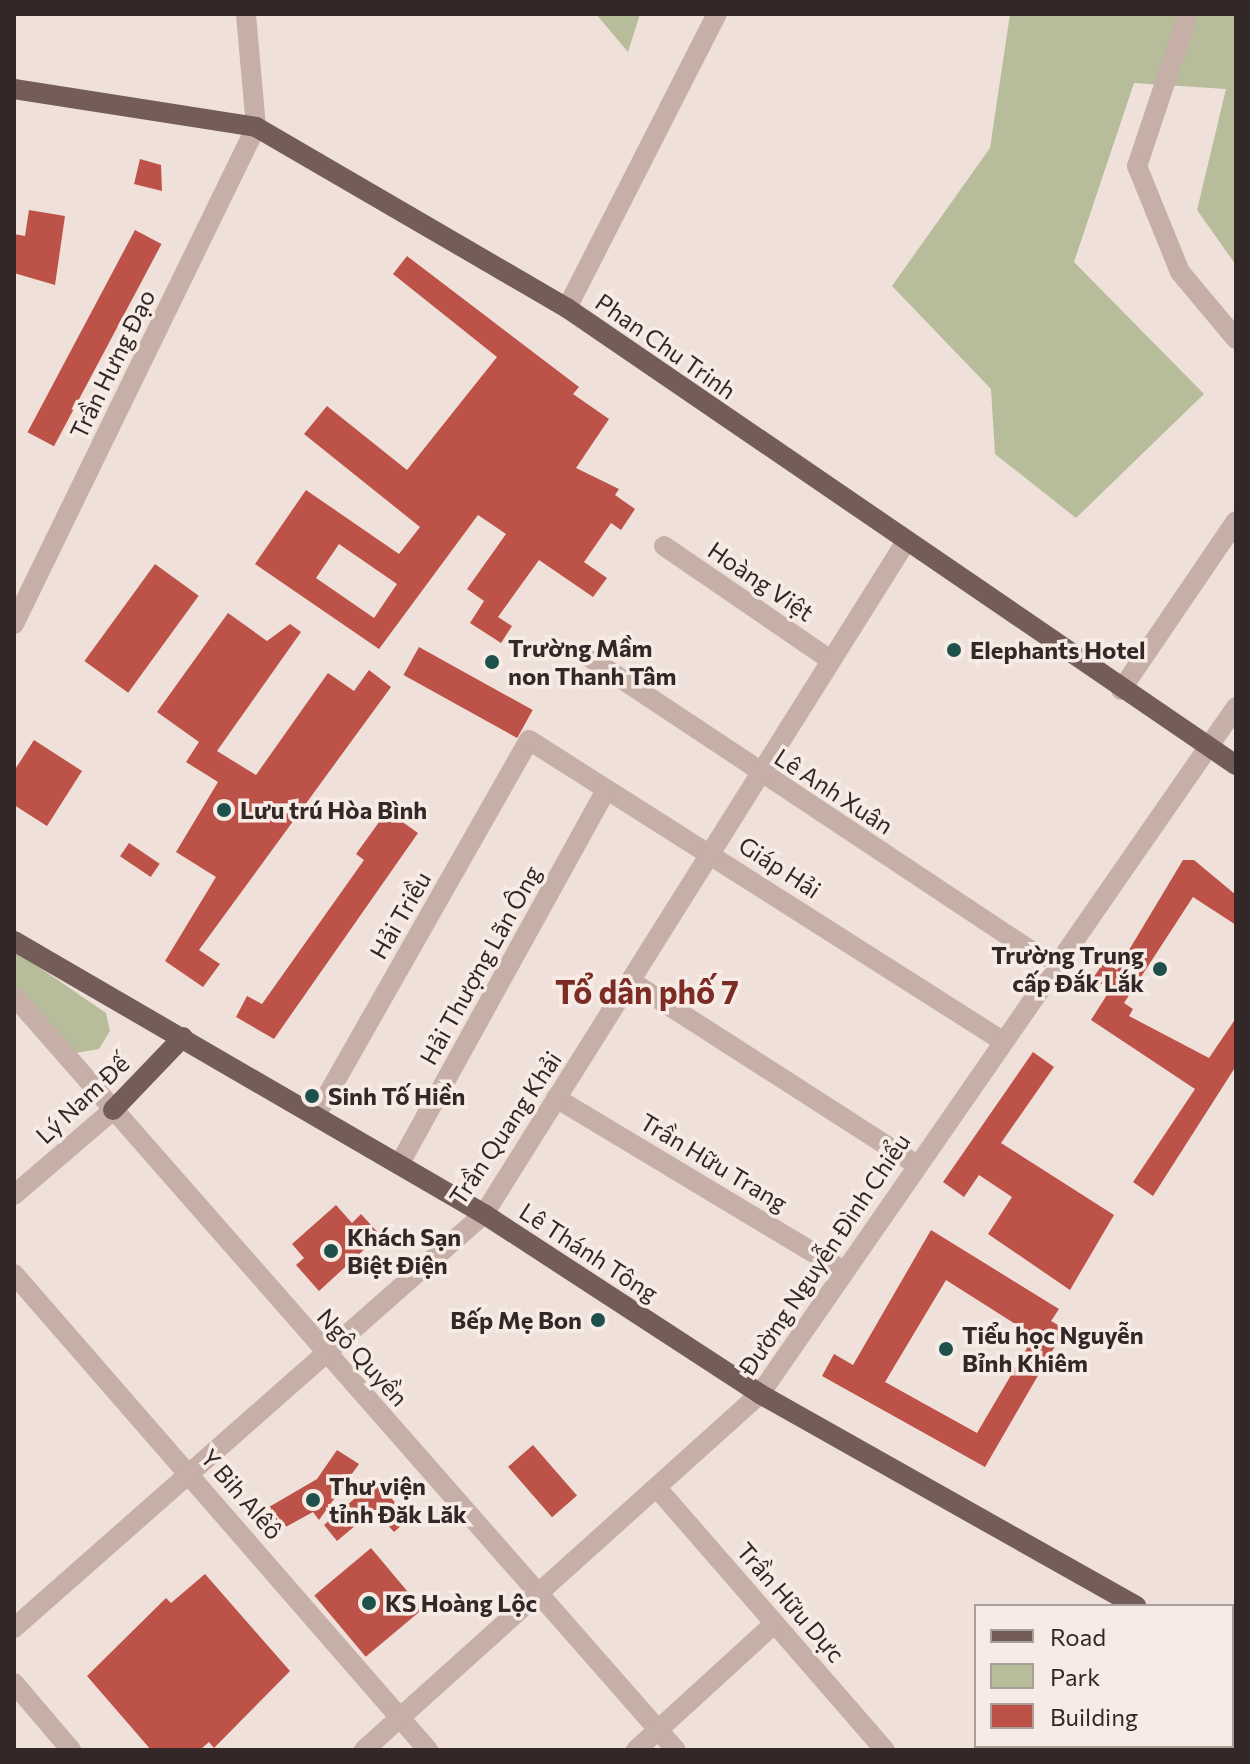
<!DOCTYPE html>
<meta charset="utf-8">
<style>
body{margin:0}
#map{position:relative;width:1250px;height:1764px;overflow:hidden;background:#efe1d9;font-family:Commissioner,sans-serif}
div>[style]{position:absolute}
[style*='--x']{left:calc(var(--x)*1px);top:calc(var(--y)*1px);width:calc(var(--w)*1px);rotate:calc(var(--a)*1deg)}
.green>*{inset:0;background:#b7bd9b}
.building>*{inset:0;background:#bd5249;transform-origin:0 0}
.minor>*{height:20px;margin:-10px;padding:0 10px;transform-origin:10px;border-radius:10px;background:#c6afa6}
.major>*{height:20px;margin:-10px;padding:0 10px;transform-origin:10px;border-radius:10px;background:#745d59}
.dots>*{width:22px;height:22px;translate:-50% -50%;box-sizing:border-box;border:4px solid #f7ece5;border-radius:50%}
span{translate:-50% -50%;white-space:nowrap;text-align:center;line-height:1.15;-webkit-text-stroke:7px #f7ece5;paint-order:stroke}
.street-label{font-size:24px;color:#332827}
.poi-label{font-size:24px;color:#332827;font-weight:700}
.left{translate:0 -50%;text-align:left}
.right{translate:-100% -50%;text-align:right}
.district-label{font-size:32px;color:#7c2b25;font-weight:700}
.frame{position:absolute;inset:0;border:16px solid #332827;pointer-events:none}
.legend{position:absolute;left:974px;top:1604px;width:260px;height:144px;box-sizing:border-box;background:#f7ece5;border:2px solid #a99e99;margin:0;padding:10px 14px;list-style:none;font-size:24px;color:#332827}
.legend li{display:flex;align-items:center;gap:16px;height:40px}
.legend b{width:40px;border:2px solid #a99e99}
</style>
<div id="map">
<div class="green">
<div style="clip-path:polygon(596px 14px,640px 14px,628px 52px)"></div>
<div style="clip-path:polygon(1010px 14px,1236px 14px,1236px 265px,1197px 210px,1226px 89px,1134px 83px,1074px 262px,1204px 394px,1076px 518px,995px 454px,991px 389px,892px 286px,990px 148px)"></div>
<div style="clip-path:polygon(14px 950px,106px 1013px,110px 1031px,99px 1049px,76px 1053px,14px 985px)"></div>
</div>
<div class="building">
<div style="clip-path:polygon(140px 159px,161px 165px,162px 191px,134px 184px)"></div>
<div style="clip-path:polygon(29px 210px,65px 216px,55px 285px,14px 273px,14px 234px,25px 236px)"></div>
<div style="left:135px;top:230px;width:30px;height:229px;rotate:28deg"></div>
<div style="clip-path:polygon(evenodd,407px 256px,579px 387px,573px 394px,609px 419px,576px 468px,619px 489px,615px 495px,635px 509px,621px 530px,611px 523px,584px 562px,607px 578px,593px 597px,539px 560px,498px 617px,512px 626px,501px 643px,470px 623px,484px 601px,467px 589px,506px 534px,478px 515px,379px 649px,255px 564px,306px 490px,399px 554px,420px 527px,304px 434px,327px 406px,407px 470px,497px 357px,393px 274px,407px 256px,339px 544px,397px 584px,374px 618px,316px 578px,339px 544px)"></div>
<div style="left:155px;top:564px;width:54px;height:120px;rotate:36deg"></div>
<div style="clip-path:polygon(228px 613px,267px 641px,290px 624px,301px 632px,217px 751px,256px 775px,328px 673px,354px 691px,369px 670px,391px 687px,199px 950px,220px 964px,203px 987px,165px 961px,216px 877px,176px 852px,218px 782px,186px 762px,199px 742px,157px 712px)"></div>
<div style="left:419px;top:647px;width:130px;height:32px;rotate:29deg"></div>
<div style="clip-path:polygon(34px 740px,82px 771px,47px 826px,14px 805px,14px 771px)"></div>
<div style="clip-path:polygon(387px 811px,418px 833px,274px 1039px,236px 1017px,247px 996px,262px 1004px,364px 860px,356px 854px)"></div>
<div style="left:129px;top:843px;width:37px;height:16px;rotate:34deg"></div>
<div style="clip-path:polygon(1183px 860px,1194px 860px,1236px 895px,1236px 925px,1193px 897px,1124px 1003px,1133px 1009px,1129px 1016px,1209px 1058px,1236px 1018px,1236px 1066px,1153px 1196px,1133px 1182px,1195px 1089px,1091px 1020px,1110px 990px,1093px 978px,1104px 962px,1117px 970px)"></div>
<div style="clip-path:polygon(1033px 1052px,1054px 1067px,1001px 1143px,1114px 1215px,1070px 1290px,988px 1234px,1012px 1197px,979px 1175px,964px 1197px,943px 1182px)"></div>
<div style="clip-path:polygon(336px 1205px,352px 1223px,361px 1214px,380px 1235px,319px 1291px,296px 1265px,304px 1258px,292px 1244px)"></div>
<div style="clip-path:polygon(evenodd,931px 1230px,1059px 1309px,1051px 1321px,1065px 1329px,985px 1467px,822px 1376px,834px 1354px,853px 1365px,931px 1230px,946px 1280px,1034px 1336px,977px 1433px,885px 1382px,946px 1280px)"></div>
<div style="left:533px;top:1445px;width:67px;height:33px;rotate:49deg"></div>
<div style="clip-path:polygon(337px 1450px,359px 1464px,319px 1520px,313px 1512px,282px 1529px,269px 1507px,317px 1479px)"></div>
<div style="clip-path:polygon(376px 1480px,409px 1519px,394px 1532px,374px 1510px,337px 1541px,324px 1525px)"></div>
<div style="left:371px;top:1548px;width:80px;height:74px;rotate:50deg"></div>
<div style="clip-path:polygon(205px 1574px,290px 1671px,214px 1748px,209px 1742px,200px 1750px,151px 1750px,87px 1676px,166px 1598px,171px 1603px)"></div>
</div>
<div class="minor">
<div style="--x:1188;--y:14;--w:160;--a:108.5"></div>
<div style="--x:1137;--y:166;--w:114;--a:67.9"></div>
<div style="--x:1180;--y:272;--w:87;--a:50.1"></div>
<div style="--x:567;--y:308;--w:330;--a:-63"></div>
<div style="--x:664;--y:546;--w:200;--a:34.4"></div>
<div style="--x:14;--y:624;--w:553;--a:-64.04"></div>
<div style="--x:256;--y:127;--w:113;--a:-95.1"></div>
<div style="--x:587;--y:656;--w:561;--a:33.58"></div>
<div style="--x:1121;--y:690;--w:204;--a:-55.8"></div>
<div style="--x:632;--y:982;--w:337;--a:32.7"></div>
<div style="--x:14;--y:996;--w:1003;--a:48.72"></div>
<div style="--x:556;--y:1098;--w:336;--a:31"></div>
<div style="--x:316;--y:1115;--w:431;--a:-60.4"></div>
<div style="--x:529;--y:740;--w:559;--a:32.44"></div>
<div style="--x:399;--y:1165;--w:428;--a:-61.1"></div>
<div style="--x:14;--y:1195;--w:130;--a:-40.6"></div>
<div style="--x:14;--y:1274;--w:631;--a:48.98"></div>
<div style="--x:657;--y:1488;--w:347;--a:49"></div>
<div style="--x:14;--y:1628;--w:626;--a:-41.38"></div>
<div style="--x:484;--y:1214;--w:792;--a:-57.89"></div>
<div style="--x:14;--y:1683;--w:88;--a:49.6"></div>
<div style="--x:364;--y:1750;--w:532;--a:-41.96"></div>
<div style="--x:760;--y:1394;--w:836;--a:-55.28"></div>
<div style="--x:636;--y:1750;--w:188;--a:-42.4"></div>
<div style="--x:1042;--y:1750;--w:6;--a:-39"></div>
</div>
<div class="major">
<div style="--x:14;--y:89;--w:245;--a:8.9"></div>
<div style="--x:256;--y:127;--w:360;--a:30.2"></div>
<div style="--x:567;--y:308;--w:810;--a:34.34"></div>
<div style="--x:14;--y:941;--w:544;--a:30.15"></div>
<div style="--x:484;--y:1214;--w:330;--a:33.1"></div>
<div style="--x:760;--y:1394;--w:432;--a:29.4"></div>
<div style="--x:113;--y:1110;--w:101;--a:-46.2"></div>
<div style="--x:1232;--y:1663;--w:4;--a:27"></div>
</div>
<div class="dots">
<div style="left:954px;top:650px;background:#1f514c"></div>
<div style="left:492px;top:662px;background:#1f514c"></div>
<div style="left:224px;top:810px;background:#1f514c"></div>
<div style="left:1160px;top:969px;background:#1f514c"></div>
<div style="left:312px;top:1096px;background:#1f514c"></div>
<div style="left:331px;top:1251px;background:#1f514c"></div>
<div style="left:598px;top:1320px;background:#1f514c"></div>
<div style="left:946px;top:1349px;background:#1f514c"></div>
<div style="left:313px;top:1500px;background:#1f514c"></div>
<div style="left:369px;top:1603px;background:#1f514c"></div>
</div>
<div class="street-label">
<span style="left:666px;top:346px;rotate:35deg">Phan Chu Trinh</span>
<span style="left:112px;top:364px;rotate:-64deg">Trần Hưng Đạo</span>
<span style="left:761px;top:581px;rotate:34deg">Hoàng Việt</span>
<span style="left:834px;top:791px;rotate:33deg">Lê Anh Xuân</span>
<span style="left:780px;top:867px;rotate:33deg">Giáp Hải</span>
<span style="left:400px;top:915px;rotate:-60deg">Hải Triều</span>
<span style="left:480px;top:965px;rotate:-61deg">Hải Thượng Lãn Ông</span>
<span style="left:82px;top:1099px;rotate:-43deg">Lý Nam Đế</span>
<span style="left:505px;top:1128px;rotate:-56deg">Trần Quang Khải</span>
<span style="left:714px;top:1162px;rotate:31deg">Trần Hữu Trang</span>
<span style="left:589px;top:1252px;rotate:33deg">Lê Thánh Tông</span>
<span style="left:824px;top:1254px;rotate:-56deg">Đường Nguyễn Đình Chiểu</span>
<span style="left:363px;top:1357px;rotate:48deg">Ngô Quyền</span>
<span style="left:242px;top:1494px;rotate:49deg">Y Bih Alêô</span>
<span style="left:791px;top:1602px;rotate:49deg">Trần Hữu Dực</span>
</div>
<div class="poi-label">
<span class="left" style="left:508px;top:662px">Trường Mầm<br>non Thanh Tâm</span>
<span class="left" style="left:970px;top:650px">Elephants Hotel</span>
<span class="left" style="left:240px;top:810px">Lưu trú Hòa Bình</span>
<span class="right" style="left:1144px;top:969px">Trường Trung<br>cấp Đắk Lắk</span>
<span class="left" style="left:328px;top:1096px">Sinh Tố Hiền</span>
<span class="left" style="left:347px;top:1251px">Khách Sạn<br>Biệt Điện</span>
<span class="right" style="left:582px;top:1320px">Bếp Mẹ Bon</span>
<span class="left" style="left:962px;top:1349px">Tiểu học Nguyễn<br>Bỉnh Khiêm</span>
<span class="left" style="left:329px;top:1500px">Thư viện<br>tỉnh Đăk Lăk</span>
<span class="left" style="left:385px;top:1603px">KS Hoàng Lộc</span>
</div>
<div class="district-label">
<span style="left:647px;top:991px">Tổ dân phố 7</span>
</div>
<div class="frame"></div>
<ul class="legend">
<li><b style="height:10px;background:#745d59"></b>Road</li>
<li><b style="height:22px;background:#b7bd9b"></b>Park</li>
<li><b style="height:22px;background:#bd5249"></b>Building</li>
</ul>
</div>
